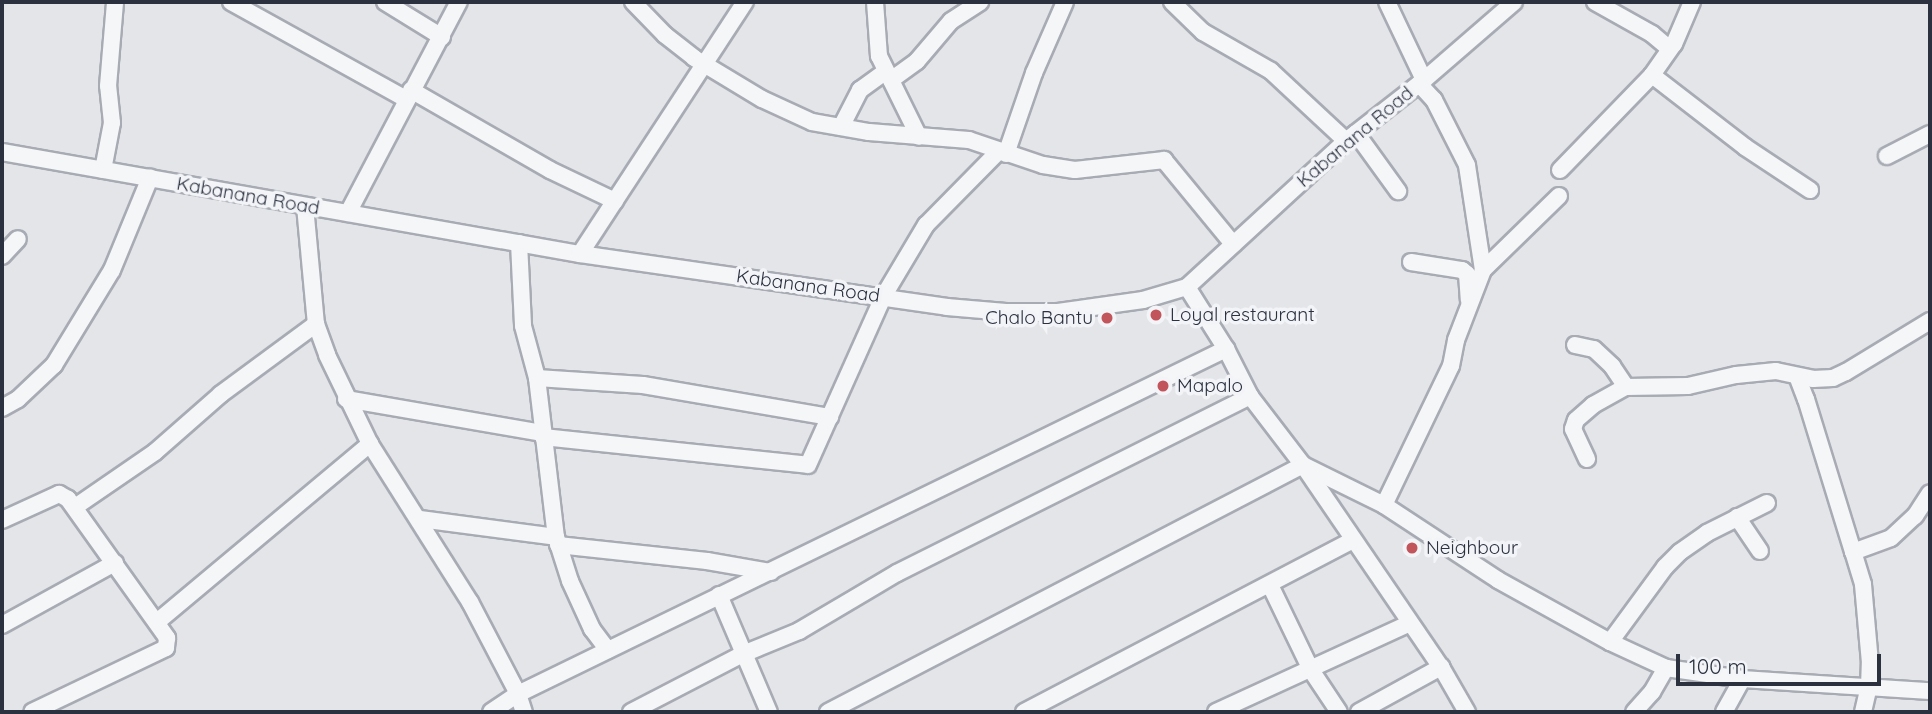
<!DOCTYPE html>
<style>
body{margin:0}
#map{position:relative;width:1932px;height:714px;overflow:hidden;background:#e3e5e9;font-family:Quicksand,sans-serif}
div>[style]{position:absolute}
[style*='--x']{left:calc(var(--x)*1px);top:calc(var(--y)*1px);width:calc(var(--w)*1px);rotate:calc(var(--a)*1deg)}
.roads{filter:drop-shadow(2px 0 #a8abb3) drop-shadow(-2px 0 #a8abb3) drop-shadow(0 2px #a8abb3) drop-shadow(0 -2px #a8abb3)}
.minor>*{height:16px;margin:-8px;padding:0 8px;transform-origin:8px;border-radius:8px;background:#f5f6f8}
.dots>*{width:19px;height:19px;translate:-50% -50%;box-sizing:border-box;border:4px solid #f2f4f7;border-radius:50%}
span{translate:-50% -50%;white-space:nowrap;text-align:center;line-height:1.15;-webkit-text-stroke:7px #f2f4f7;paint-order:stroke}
.street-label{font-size:19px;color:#2c3140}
.poi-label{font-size:19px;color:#2c3140}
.left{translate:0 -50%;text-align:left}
.right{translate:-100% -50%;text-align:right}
.frame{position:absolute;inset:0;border:4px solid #2c3140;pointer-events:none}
.scale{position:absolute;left:1676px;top:654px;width:205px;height:32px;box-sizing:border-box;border:4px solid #2c3140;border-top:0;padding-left:9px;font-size:21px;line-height:24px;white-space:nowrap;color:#2c3140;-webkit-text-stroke:5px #f2f4f7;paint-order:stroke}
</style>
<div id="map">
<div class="roads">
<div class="minor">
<div style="--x:231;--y:2;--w:200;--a:29"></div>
<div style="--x:385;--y:2;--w:67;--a:31.6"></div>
<div style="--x:633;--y:2;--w:46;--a:45.9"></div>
<div style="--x:665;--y:35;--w:37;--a:38"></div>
<div style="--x:694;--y:58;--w:79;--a:31.1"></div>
<div style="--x:762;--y:99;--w:55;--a:24.7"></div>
<div style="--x:812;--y:122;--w:58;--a:10"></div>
<div style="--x:869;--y:132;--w:100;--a:4.6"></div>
<div style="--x:969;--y:140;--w:78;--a:18.7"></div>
<div style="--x:1043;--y:165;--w:32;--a:9"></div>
<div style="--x:1075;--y:170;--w:90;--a:-6.4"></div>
<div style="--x:1164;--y:160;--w:109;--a:50.6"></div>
<div style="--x:875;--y:2;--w:54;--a:85.8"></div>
<div style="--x:879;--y:56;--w:90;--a:63.7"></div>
<div style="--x:1172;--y:2;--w:43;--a:44.1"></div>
<div style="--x:1203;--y:32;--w:78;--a:29.8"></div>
<div style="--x:1271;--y:71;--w:103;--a:43"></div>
<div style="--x:1387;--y:2;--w:86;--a:64.6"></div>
<div style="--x:1595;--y:2;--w:65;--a:29.3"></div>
<div style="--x:1652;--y:34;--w:23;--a:40"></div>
<div style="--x:1652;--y:75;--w:118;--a:37.7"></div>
<div style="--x:1745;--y:147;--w:78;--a:33.5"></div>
<div style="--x:891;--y:80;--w:32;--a:-36"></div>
<div style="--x:917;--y:61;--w:52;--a:-49.6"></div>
<div style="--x:951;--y:21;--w:35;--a:-33"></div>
<div style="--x:411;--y:90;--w:160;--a:29.9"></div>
<div style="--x:550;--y:170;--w:72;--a:25.5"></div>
<div style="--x:841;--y:127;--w:42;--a:-62.8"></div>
<div style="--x:860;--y:90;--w:32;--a:-36"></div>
<div style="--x:1356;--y:133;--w:72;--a:54.1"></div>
<div style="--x:2;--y:152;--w:587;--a:10.01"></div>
<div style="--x:580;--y:254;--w:371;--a:8.2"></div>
<div style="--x:947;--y:307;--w:59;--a:4.8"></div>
<div style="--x:1006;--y:312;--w:52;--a:0"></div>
<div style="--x:1058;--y:312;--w:86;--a:-8"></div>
<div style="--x:1143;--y:300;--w:46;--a:-16.5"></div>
<div style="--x:1187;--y:287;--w:216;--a:-42.6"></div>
<div style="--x:1346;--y:141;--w:99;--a:-38"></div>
<div style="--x:1424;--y:80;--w:119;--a:-40.9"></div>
<div style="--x:1006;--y:154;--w:86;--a:-70.9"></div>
<div style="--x:1034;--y:73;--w:77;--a:-66.4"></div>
<div style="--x:1887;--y:156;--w:48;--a:-27.1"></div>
<div style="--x:103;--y:170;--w:48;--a:-79.2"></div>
<div style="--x:112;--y:123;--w:37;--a:-96"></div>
<div style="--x:108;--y:86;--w:84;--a:-85.2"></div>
<div style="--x:1560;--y:170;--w:132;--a:-45.9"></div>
<div style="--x:1652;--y:75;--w:38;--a:-55"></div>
<div style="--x:1674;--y:44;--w:46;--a:-66.8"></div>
<div style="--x:305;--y:206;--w:119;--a:84.7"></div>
<div style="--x:316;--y:324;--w:33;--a:70"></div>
<div style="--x:327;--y:355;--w:99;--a:64.2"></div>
<div style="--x:370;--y:444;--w:187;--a:57.7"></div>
<div style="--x:470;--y:602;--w:104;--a:62.4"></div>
<div style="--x:518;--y:694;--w:19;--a:72"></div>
<div style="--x:348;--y:213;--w:238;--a:-62.3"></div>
<div style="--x:519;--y:243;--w:83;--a:87.2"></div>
<div style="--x:523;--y:326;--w:54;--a:74.9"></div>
<div style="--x:537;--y:378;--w:160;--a:83.2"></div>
<div style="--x:556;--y:537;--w:46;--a:72.3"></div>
<div style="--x:570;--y:581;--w:53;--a:65.4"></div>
<div style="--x:592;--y:629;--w:26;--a:53"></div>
<div style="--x:580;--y:254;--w:301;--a:-56.8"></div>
<div style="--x:2;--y:256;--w:23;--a:-47"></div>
<div style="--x:1411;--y:262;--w:52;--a:8.9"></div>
<div style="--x:1462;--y:270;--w:6;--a:39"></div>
<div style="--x:1467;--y:274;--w:26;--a:86"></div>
<div style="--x:1483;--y:270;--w:106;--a:-44.2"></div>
<div style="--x:1187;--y:287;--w:73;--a:57.8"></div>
<div style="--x:1226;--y:349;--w:53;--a:62.9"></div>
<div style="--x:1250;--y:396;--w:87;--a:52.5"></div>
<div style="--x:1303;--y:465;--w:90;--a:26.3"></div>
<div style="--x:1384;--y:505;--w:136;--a:33.3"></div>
<div style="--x:1498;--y:580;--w:128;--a:29"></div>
<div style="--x:1610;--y:642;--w:62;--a:24.9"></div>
<div style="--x:1666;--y:668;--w:77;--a:8.2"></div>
<div style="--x:1742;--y:679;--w:188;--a:3.7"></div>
<div style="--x:1575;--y:345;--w:19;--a:12"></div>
<div style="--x:1594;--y:349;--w:25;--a:43"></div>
<div style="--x:1612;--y:366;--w:25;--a:56"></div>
<div style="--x:1626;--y:387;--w:62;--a:-0.9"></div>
<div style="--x:1688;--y:386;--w:49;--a:-12.9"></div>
<div style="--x:1736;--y:375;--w:40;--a:-5.7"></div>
<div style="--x:1776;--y:371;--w:38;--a:12"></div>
<div style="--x:1813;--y:379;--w:20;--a:-3"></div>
<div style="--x:1833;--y:378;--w:14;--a:-25"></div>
<div style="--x:1846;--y:372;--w:98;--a:-31.3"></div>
<div style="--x:1797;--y:376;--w:25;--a:69"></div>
<div style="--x:1806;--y:399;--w:160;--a:72.9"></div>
<div style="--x:537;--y:378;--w:106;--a:3.8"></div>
<div style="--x:643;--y:385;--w:190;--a:9.7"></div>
<div style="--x:346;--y:399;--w:200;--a:9.8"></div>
<div style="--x:2;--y:408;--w:18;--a:-29"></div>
<div style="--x:18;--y:399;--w:50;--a:-43.4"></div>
<div style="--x:54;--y:365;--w:111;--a:-58.6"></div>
<div style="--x:112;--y:270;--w:100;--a:-67.6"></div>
<div style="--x:543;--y:437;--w:266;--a:6"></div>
<div style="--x:808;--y:465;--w:184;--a:-65.9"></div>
<div style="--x:883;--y:297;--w:84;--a:-59.2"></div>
<div style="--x:926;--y:225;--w:103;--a:-45.4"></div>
<div style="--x:1587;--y:459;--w:33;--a:-115"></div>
<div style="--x:1573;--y:429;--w:9;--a:-72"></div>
<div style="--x:1576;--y:420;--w:23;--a:-41"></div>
<div style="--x:1593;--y:405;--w:38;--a:-29"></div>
<div style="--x:1384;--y:505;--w:154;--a:-64.3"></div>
<div style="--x:1451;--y:366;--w:26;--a:-79"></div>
<div style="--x:1456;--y:340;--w:75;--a:-68.9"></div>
<div style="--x:1483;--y:270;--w:106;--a:-98.7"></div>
<div style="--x:1467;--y:165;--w:73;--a:-116.9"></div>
<div style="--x:1434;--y:100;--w:22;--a:-133"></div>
<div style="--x:75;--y:507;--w:97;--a:-34.5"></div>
<div style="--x:155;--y:452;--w:88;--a:-41.3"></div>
<div style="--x:221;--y:394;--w:118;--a:-36.4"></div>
<div style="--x:1737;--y:517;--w:41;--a:55.9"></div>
<div style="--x:420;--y:519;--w:137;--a:7.5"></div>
<div style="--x:2;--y:520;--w:63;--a:-24.5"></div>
<div style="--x:59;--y:494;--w:10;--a:29"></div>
<div style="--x:68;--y:499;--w:171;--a:54.5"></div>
<div style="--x:167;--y:638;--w:10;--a:96"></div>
<div style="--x:166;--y:648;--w:148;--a:154.5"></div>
<div style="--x:558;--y:545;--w:150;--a:6.1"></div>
<div style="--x:707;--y:561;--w:65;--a:9.8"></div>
<div style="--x:1270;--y:585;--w:94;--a:64.2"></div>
<div style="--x:1311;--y:670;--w:50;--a:56.3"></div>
<div style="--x:719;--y:595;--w:127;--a:66.9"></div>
<div style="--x:157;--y:622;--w:278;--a:-39.9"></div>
<div style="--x:2;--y:625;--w:129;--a:-28.8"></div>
<div style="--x:1610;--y:642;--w:93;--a:-53.7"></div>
<div style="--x:1665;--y:567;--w:21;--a:-45"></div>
<div style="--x:1680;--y:552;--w:33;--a:-35"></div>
<div style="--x:1707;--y:533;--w:67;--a:-26.6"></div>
<div style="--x:491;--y:712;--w:32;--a:-34"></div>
<div style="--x:518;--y:694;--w:788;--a:-25.98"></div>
<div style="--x:631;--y:712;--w:126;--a:-27.4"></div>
<div style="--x:743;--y:654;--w:61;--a:-22.3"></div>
<div style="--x:799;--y:631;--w:114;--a:-30.6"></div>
<div style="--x:897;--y:573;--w:395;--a:-26.6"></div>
<div style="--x:828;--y:712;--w:535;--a:-27.47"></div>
<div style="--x:1303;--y:465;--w:245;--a:55.7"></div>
<div style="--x:1441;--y:667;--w:52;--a:60"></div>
<div style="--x:1024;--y:712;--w:371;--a:-27.6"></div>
<div style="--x:1216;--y:712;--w:213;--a:-24.6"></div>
<div style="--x:1359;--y:712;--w:94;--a:-28.8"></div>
<div style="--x:1634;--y:712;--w:27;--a:-48"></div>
<div style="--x:1652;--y:692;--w:28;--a:-60"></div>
<div style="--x:1724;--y:712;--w:38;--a:-61"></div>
<div style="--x:1863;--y:712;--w:26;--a:-77"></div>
<div style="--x:1869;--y:687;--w:24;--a:-88"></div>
<div style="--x:1870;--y:663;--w:79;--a:-95.1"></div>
<div style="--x:1863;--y:584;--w:34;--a:-107"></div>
<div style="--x:1853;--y:552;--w:40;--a:-20.2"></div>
<div style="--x:1891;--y:538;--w:33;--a:-43"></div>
<div style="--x:1915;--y:516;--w:27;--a:-57"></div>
</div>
</div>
<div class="dots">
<div style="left:1156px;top:315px;background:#c1555b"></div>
<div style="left:1107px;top:318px;background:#c1555b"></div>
<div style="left:1163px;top:386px;background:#c1555b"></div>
<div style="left:1412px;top:548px;background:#c1555b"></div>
</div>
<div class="street-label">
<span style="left:1355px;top:137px;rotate:-40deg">Kabanana Road</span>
<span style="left:248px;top:196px;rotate:10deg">Kabanana Road</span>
<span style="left:808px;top:286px;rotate:8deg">Kabanana Road</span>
</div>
<div class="poi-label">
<span class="left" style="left:1170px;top:315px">Loyal restaurant</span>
<span class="right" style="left:1093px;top:318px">Chalo Bantu</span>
<span class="left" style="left:1177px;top:386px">Mapalo</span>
<span class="left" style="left:1426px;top:548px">Neighbour</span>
</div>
<div class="frame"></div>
<div class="scale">100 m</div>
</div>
